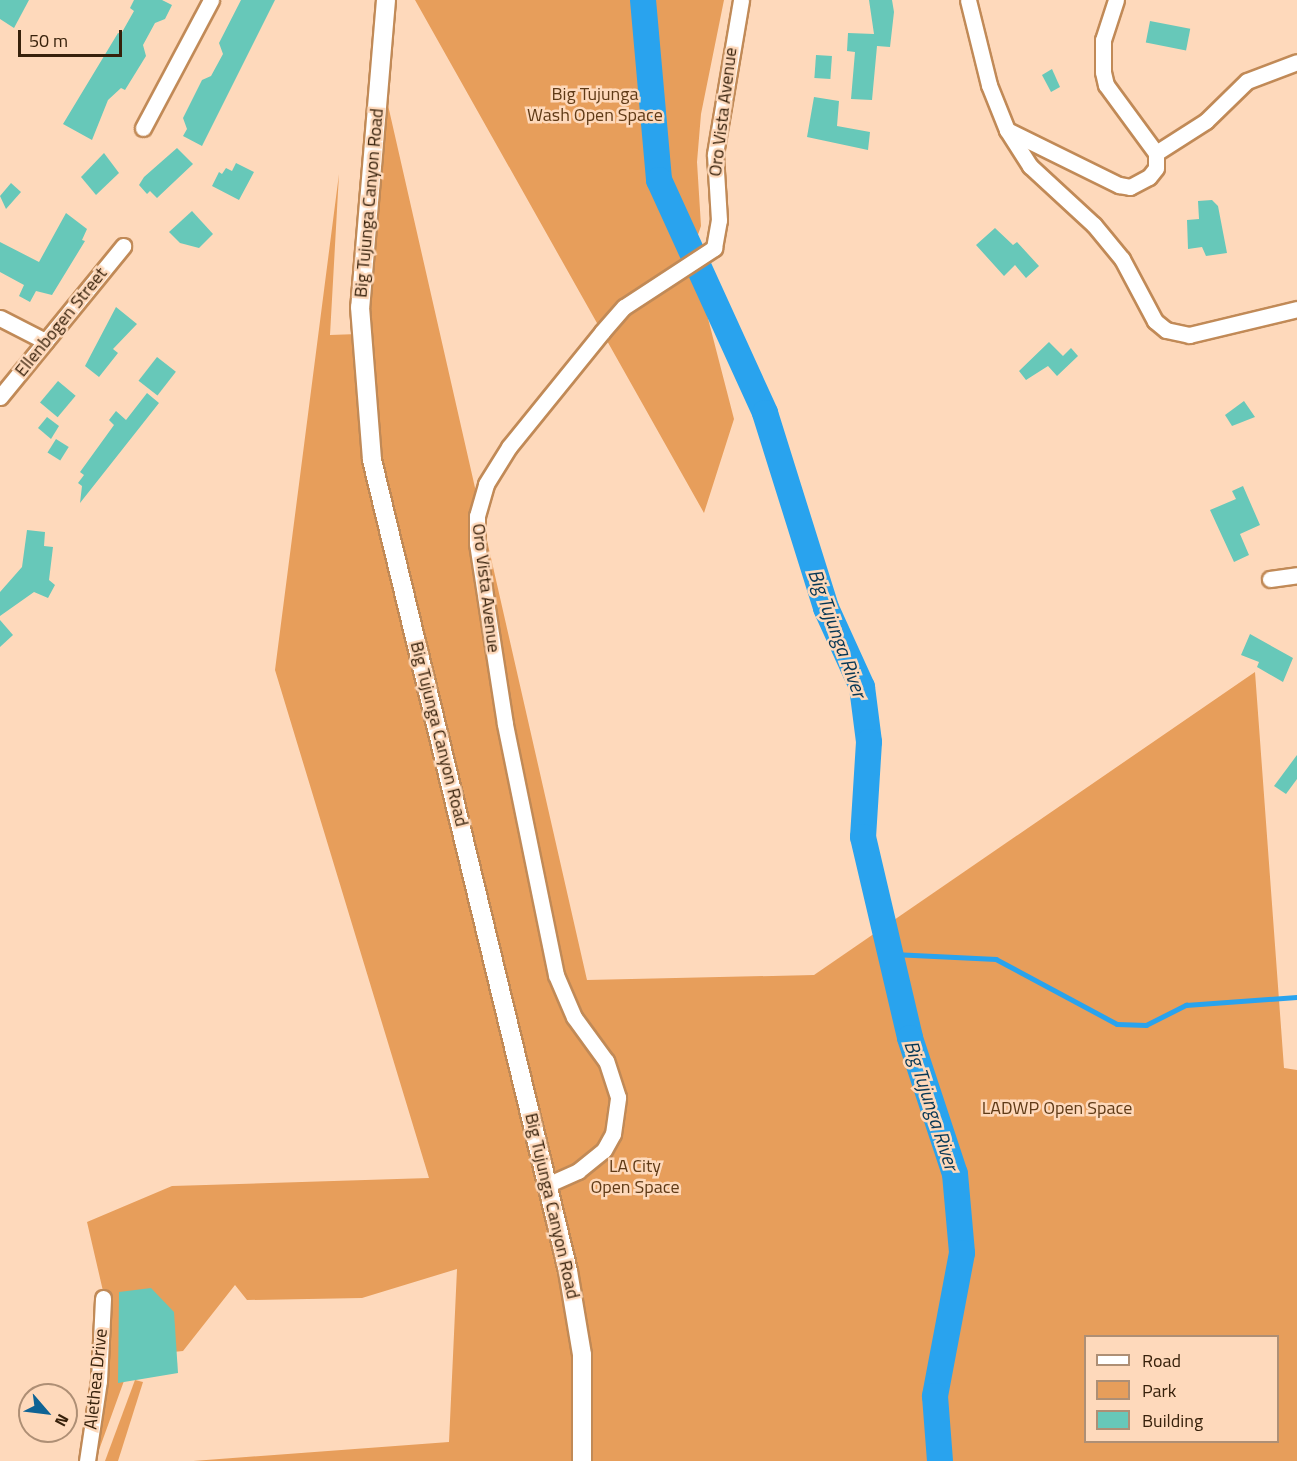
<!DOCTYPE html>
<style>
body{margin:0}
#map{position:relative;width:1297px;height:1461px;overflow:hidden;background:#fed9bb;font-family:"Titillium Web",sans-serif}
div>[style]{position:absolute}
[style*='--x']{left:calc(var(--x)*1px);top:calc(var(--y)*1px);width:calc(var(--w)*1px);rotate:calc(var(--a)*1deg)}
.green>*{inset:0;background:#e79e5b}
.stream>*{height:4.5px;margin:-2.25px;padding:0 2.25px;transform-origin:2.25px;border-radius:2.25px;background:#29a3ee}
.river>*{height:26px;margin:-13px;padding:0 13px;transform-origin:13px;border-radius:13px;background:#29a3ee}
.building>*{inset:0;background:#67c8b9;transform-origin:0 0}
.roads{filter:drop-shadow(2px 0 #c18a57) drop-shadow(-2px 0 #c18a57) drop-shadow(0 2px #c18a57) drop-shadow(0 -2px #c18a57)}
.minor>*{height:15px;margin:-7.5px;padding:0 7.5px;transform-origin:7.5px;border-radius:7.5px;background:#fff}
.tertiary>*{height:18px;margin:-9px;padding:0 9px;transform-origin:9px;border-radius:9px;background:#fff}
span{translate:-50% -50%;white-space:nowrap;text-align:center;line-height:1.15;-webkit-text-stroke:5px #fed9bb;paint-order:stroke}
.park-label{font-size:18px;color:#5f3a16}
.street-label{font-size:18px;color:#37210b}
.water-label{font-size:20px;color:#063755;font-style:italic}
.legend{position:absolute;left:1084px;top:1335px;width:195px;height:108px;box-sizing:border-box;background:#fed9bb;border:2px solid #ae8f75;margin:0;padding:8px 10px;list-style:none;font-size:18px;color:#37210b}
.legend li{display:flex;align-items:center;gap:12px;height:30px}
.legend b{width:30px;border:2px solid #ae8f75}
.north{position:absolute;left:18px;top:1383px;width:60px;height:60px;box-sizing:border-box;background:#fed9bb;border:2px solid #ae8f75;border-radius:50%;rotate:118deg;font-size:16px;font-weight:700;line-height:24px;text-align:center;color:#37210b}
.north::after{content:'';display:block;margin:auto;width:21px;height:27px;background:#0f6394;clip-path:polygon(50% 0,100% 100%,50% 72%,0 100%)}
.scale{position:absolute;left:18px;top:30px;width:104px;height:27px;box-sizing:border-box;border:3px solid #37210b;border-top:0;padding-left:8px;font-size:18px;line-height:21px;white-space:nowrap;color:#37210b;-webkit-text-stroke:4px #fed9bb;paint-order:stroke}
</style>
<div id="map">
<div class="green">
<div style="clip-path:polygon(415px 0,724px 0,701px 114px,697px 162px,701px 226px,693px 249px,684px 258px,696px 272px,734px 419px,704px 513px)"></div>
<div style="clip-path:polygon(evenodd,380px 70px,587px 980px,814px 975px,1255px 672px,1284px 1068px,1297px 1070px,1297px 1461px,193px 1461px,449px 1442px,457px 1269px,362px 1298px,247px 1300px,235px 1285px,183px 1351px,133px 1356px,95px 1461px,83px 1461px,103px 1291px,87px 1222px,172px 1186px,429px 1178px,275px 670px,339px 174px,330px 335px,358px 334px,380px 70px,1086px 1336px,1278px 1336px,1278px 1442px,1086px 1442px,1086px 1336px)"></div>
<div style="clip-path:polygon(135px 1380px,143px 1382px,118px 1461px,105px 1461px)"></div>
</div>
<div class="stream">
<div style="--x:893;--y:954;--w:103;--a:2.8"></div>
<div style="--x:996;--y:959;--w:137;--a:28.2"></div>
<div style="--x:1117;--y:1024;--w:29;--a:2"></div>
<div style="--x:1146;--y:1025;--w:45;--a:-26.6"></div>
<div style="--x:1186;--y:1005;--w:111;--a:-4.1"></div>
</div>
<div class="river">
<div style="--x:643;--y:0;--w:181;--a:84.9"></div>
<div style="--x:659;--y:180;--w:256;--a:65.5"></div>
<div style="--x:765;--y:413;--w:204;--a:72.6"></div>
<div style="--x:826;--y:608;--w:87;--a:65.5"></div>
<div style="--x:862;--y:687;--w:55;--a:82.7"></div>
<div style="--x:869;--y:742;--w:95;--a:93.6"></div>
<div style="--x:863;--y:837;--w:206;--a:76.8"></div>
<div style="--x:910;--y:1038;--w:143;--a:71.7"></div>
<div style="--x:955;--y:1174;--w:79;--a:84.9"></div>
<div style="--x:962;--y:1253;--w:146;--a:100.7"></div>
<div style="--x:935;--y:1396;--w:65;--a:85.6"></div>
</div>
<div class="building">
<div style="clip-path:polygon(0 0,29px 0,14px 28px,0 19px)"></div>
<div style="clip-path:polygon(134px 0,162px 0,172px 5px,165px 19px,155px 23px,143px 45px,146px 56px,125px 90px,121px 88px,108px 100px,92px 140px,63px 124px,118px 33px,121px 34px,134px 11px,130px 8px)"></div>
<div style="clip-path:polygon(241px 0,275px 0,202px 146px,183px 136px,187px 129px,183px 118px,202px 80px,211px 76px,223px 54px,219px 43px)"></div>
<div style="clip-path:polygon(869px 0,892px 0,894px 12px,890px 47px,877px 46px,872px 100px,851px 99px,855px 52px,847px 51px,848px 33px,874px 34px)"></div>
<div style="left:1150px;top:21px;width:41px;height:22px;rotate:11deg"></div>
<div style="left:816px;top:55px;width:16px;height:23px;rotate:4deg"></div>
<div style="clip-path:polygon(1052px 69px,1060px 87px,1051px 92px,1042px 75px)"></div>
<div style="clip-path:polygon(814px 97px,839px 101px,837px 126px,870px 132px,868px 150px,807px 137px)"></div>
<div style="clip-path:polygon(177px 148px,193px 164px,157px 198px,150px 191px,147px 194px,139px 185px,144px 177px)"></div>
<div style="clip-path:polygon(104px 153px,119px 173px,96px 195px,81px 177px)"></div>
<div style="clip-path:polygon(236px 163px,254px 172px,239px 200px,212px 186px,219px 172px,222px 174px,226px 168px,232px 171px)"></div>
<div style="clip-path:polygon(11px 183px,21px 192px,6px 209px,0 196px)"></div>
<div style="clip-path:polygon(1212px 200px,1218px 206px,1227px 253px,1206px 256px,1202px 247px,1188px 249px,1187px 220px,1199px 219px,1198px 201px)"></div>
<div style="clip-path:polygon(192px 211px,213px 234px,199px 248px,180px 243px,169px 232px)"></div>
<div style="clip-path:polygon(66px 213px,87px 229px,82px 240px,85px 241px,52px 295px,36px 291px,30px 302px,19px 296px,24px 285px,0 272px,0 242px,39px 262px)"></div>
<div style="clip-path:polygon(995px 228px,1013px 245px,1017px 242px,1039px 266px,1026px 278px,1015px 265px,1004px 276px,976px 245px)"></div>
<div style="clip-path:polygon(116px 307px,137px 324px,113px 349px,118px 353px,99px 377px,85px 366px)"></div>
<div style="clip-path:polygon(1049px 342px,1063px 356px,1071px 348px,1078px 356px,1057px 376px,1048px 366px,1026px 380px,1019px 371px)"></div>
<div style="left:157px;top:357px;width:24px;height:30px;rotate:38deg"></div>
<div style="left:58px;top:381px;width:23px;height:28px;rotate:40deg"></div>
<div style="clip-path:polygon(147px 393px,159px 403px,80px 503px,82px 486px,78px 483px,84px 475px,80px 472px,114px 425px,109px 420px,116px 411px,126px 420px)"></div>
<div style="clip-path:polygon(1244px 401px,1255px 417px,1232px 426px,1225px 415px)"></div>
<div style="clip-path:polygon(47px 417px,59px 426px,51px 439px,38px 428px)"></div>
<div style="left:56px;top:439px;width:15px;height:16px;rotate:32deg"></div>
<div style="clip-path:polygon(1243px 486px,1260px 525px,1240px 534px,1249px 555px,1234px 562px,1210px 510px,1236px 499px,1232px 491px)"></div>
<div style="clip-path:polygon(27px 530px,45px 532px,44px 546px,53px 547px,49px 580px,55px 585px,48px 598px,34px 592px,0 616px,0 592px,22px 567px)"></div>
<div style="clip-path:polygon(0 620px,13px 635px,0 647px)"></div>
<div style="clip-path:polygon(1250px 634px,1293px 658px,1283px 682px,1257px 667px,1259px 662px,1241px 655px)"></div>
<div style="clip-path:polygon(1297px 755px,1297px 779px,1286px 794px,1274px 786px)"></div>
<div style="clip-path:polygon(151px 1288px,174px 1312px,178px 1373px,118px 1383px,119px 1292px)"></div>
</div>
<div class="roads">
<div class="minor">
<div style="--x:968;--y:0;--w:88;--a:76.1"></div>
<div style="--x:989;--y:85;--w:48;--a:68.2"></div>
<div style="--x:1007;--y:130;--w:43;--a:57.4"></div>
<div style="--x:1030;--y:166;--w:87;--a:42.7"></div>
<div style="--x:1094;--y:225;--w:44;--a:50.5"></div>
<div style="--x:1122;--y:259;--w:70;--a:62"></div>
<div style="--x:1155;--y:321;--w:14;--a:39"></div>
<div style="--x:1166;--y:330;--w:24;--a:12"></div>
<div style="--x:1189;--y:335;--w:111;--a:-13.5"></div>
<div style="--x:143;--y:128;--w:145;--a:-62"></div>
<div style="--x:1007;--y:130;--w:125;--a:26.2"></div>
<div style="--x:1119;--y:185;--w:11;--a:10"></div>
<div style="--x:1130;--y:187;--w:21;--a:-28"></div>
<div style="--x:1149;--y:177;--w:11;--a:-52"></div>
<div style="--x:1156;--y:168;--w:15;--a:-90"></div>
<div style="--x:1156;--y:153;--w:84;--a:-126.3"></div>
<div style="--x:1106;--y:85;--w:13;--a:-103"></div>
<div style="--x:1103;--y:72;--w:32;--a:-90"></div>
<div style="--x:1103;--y:40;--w:42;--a:-72"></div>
<div style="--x:1156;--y:153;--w:59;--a:-32.6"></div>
<div style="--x:1206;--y:121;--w:57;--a:-44.3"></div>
<div style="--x:1247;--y:81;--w:53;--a:-20.8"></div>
<div style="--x:0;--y:318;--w:51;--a:27.1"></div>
<div style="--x:0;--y:397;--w:195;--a:-50.8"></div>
<div style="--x:1270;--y:579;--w:27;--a:-8"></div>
<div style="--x:549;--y:1184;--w:32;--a:-24"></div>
<div style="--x:578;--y:1171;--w:33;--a:-39"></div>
<div style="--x:604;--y:1150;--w:18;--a:-61"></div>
<div style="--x:613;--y:1134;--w:37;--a:-82"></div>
<div style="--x:618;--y:1097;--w:38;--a:-108"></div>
<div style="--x:606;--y:1061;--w:54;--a:-126"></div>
<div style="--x:574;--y:1017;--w:46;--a:-113.2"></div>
<div style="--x:556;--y:975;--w:256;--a:-101.5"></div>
<div style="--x:505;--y:724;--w:182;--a:-98.8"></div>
<div style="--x:477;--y:544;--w:28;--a:-90"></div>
<div style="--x:477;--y:516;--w:33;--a:-74"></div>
<div style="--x:486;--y:484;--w:44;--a:-58.1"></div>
<div style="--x:509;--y:447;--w:148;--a:-51"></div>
<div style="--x:602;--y:332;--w:33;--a:-49"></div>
<div style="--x:624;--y:307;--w:108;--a:-33.2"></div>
<div style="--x:714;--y:248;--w:28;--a:-80"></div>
<div style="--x:719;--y:220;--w:66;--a:-93.5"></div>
<div style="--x:715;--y:154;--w:156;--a:-80.4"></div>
<div style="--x:87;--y:1461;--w:81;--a:-81.5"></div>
<div style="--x:99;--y:1381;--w:83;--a:-87.2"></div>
</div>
<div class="tertiary">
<div style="--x:386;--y:0;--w:308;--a:94.8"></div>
<div style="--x:360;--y:307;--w:153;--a:85.5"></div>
<div style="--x:372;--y:460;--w:834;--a:76.41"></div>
<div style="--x:568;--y:1271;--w:85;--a:80.5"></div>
<div style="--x:582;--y:1355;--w:106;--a:90"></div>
</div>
</div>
<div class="park-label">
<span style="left:595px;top:105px">Big Tujunga<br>Wash Open Space</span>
<span style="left:1057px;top:1108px">LADWP Open Space</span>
<span style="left:635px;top:1177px">LA City<br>Open Space</span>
</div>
<div class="street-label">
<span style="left:723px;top:112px;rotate:-83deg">Oro Vista Avenue</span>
<span style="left:369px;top:203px;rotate:-85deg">Big Tujunga Canyon Road</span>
<span style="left:61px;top:322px;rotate:-51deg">Ellenbogen Street</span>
<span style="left:486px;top:588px;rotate:83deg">Oro Vista Avenue</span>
<span style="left:439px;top:734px;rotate:76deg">Big Tujunga Canyon Road</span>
<span style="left:552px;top:1206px;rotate:77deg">Big Tujunga Canyon Road</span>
<span style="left:96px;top:1379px;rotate:-84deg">Alethea Drive</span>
</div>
<div class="water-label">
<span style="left:838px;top:633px;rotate:70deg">Big Tujunga River</span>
<span style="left:932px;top:1105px;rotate:72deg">Big Tujunga River</span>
</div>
<ul class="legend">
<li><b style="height:8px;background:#fff"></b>Road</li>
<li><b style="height:16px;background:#e79e5b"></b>Park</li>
<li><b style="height:16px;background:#67c8b9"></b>Building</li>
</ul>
<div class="north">N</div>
<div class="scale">50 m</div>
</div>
